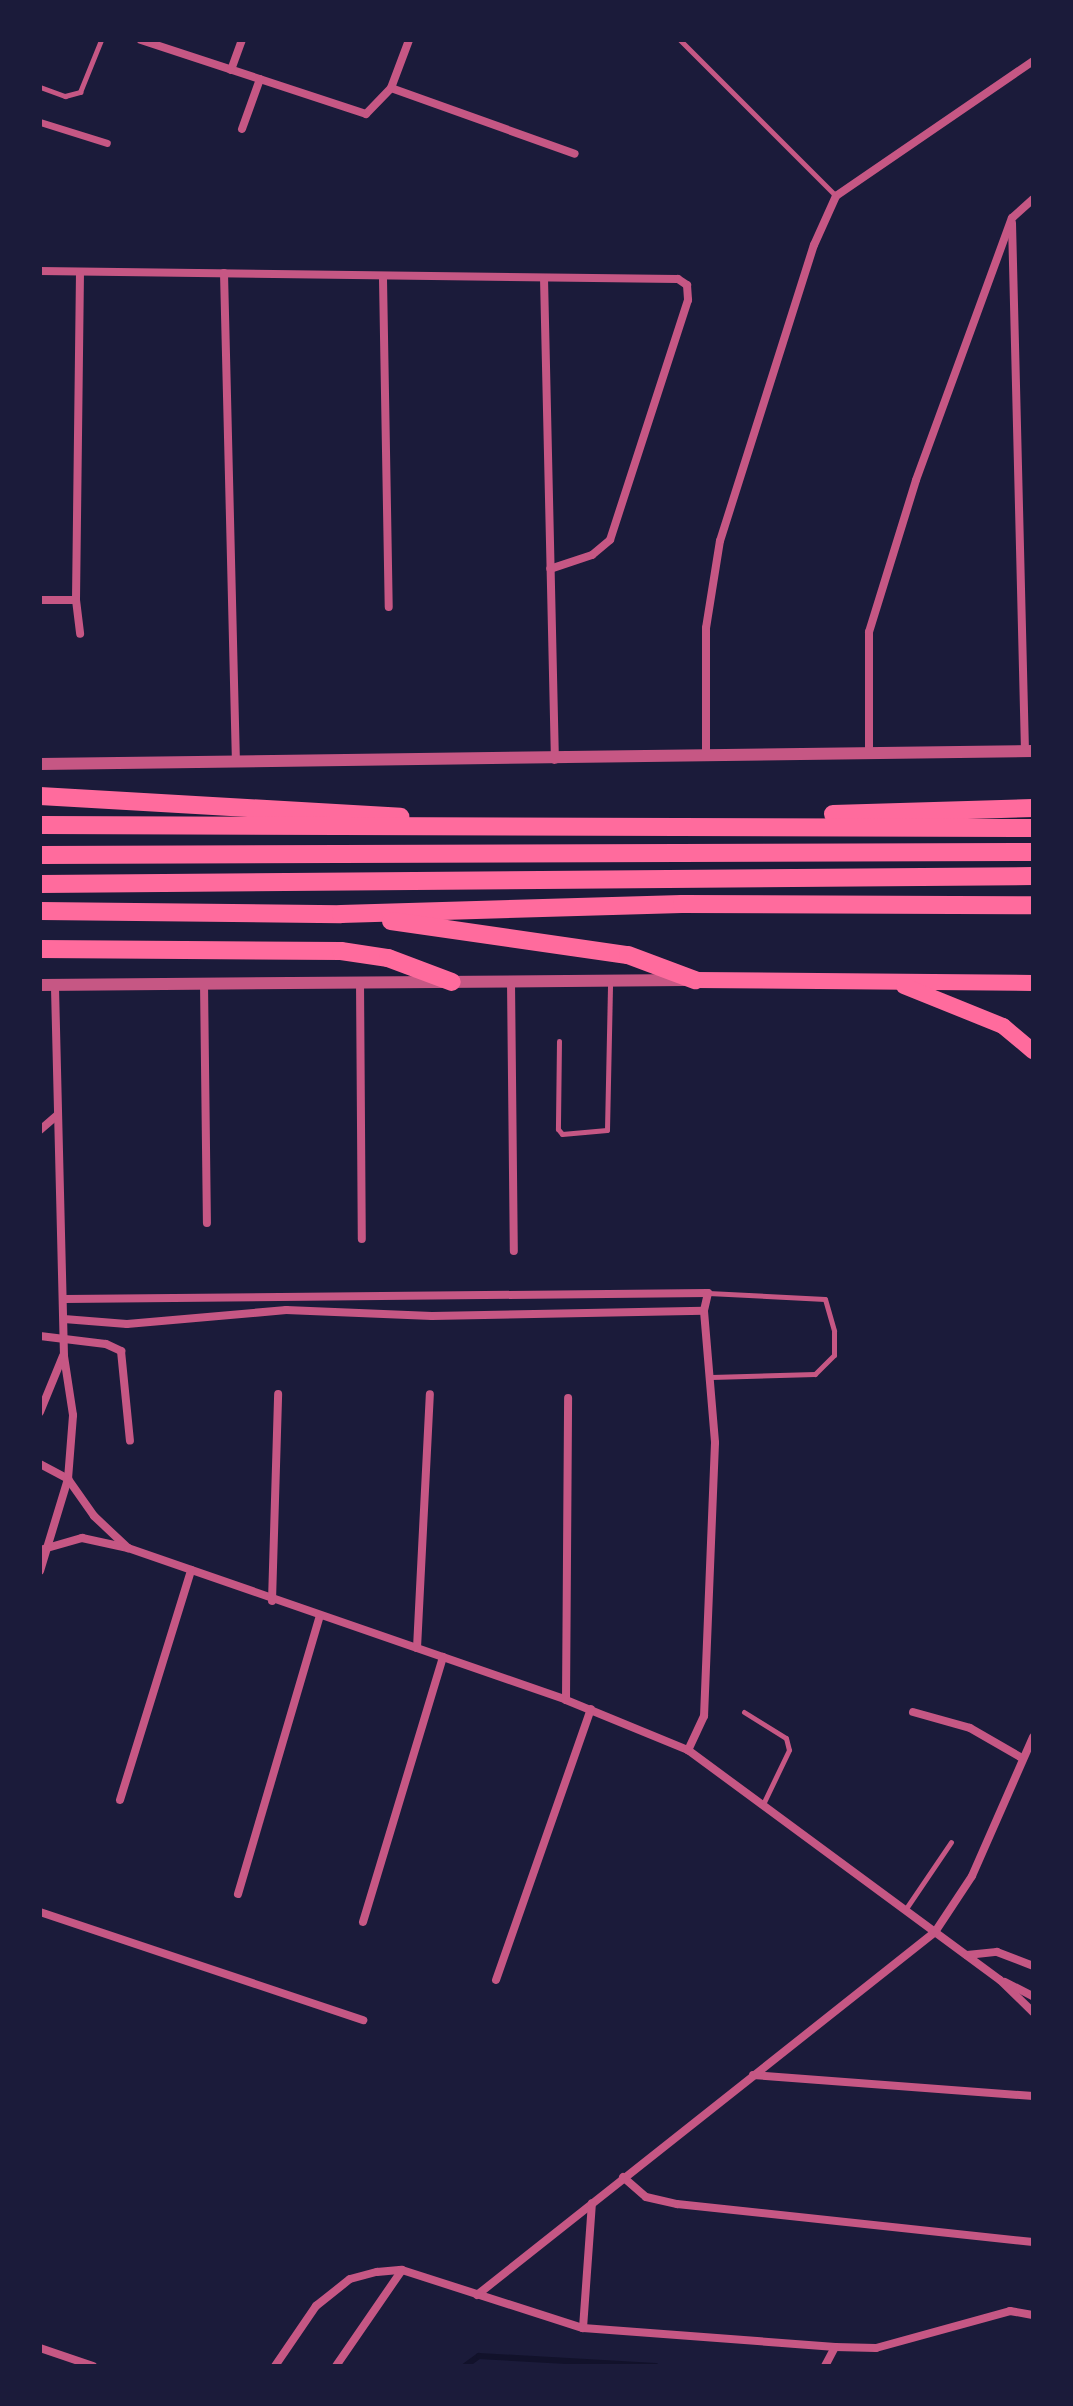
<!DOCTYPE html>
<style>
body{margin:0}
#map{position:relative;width:1073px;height:2406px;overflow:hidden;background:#1b1b3a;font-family:Barlow,sans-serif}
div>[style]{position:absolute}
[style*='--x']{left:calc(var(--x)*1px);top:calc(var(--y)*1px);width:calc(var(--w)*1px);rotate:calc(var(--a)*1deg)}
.stream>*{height:6px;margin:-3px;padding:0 3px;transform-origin:3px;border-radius:3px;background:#12122b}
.service>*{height:5px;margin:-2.5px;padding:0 2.5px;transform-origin:2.5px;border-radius:2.5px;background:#c65784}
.pedestrian>*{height:7px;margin:-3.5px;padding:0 3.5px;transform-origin:3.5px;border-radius:3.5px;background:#c65784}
.minor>*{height:8px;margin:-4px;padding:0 4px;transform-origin:4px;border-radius:4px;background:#c65784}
.tertiary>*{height:12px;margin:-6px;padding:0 6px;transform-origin:6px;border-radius:6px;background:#c65784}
.primary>*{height:16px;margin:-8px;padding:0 8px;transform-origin:8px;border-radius:8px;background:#ff6b9d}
.motorway>*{height:18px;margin:-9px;padding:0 9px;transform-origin:9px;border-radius:9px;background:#ff6b9d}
span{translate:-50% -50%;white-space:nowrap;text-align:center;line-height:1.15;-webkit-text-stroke:6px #1b1b3a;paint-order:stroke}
.frame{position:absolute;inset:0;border:42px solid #1b1b3a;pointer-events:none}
</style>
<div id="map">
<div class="stream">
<div style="--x:465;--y:2366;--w:17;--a:-36"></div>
<div style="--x:479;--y:2356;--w:177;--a:3.2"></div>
</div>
<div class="service">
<div style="--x:680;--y:40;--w:221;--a:45"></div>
<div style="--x:40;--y:87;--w:27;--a:20"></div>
<div style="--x:65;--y:96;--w:16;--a:-15"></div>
<div style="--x:80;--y:92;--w:56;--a:-68"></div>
<div style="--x:559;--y:1041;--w:88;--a:90.7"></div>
<div style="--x:558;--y:1129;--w:6;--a:51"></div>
<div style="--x:562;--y:1134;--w:45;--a:-5.1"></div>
<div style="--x:607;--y:1130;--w:148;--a:-88.8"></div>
<div style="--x:708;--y:1293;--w:117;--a:2.9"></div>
<div style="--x:825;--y:1299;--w:33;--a:74"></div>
<div style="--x:834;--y:1331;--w:24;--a:90"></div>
<div style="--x:834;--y:1355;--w:27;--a:135"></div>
<div style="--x:815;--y:1374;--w:104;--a:178.3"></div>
<div style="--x:744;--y:1712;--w:49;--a:31.8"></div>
<div style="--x:786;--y:1738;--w:12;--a:76"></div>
<div style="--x:789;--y:1750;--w:60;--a:115.7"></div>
<div style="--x:905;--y:1910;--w:82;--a:-55.9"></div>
</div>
<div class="pedestrian">
<div style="--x:40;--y:122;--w:70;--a:17.4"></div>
</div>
<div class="minor">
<div style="--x:141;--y:40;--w:237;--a:18.2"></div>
<div style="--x:366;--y:114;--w:36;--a:-46"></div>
<div style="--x:391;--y:88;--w:51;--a:-69.4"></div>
<div style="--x:231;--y:70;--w:32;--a:-70"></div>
<div style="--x:391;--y:88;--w:195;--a:19.7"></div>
<div style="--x:242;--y:129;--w:53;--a:-70.2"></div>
<div style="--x:1012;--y:223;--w:528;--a:88.59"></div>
<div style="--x:40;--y:271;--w:638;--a:0.72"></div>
<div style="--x:678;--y:279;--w:11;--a:34"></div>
<div style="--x:687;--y:285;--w:15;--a:86"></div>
<div style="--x:688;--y:300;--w:252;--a:108"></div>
<div style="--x:610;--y:540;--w:23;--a:140"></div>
<div style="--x:592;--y:555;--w:44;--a:161.6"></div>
<div style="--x:80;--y:272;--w:328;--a:90.7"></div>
<div style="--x:76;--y:600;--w:34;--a:83"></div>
<div style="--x:224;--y:273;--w:488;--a:88.6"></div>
<div style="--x:544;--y:278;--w:482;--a:88.7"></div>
<div style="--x:383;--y:279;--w:328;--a:89"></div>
<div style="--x:40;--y:600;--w:36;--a:0"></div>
<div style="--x:869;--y:755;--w:123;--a:-90"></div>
<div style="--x:869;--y:632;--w:159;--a:-72.8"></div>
<div style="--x:916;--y:480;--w:279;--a:-69.9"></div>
<div style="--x:1012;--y:218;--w:28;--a:-42"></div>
<div style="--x:706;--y:756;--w:128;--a:-90"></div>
<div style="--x:706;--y:628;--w:88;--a:-80.9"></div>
<div style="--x:720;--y:541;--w:311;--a:-72.4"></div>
<div style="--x:814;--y:245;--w:54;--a:-65.8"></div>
<div style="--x:836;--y:196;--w:239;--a:-34.4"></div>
<div style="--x:360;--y:981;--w:258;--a:89.6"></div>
<div style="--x:511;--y:982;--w:269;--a:89.4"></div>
<div style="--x:204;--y:983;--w:240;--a:89.3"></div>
<div style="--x:40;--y:1130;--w:23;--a:-41"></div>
<div style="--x:64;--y:1299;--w:644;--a:-0.53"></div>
<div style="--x:708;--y:1293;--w:18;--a:103"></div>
<div style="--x:704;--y:1311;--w:132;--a:85.2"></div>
<div style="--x:715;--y:1443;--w:273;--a:92.3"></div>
<div style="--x:704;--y:1716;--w:38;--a:115"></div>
<div style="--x:64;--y:1319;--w:63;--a:4.5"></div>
<div style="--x:127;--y:1324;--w:160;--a:-5"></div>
<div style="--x:286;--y:1310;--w:146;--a:2.4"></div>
<div style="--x:432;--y:1316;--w:272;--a:-1.1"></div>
<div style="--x:40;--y:1336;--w:66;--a:6.9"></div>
<div style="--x:106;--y:1344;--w:17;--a:25"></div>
<div style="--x:121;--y:1351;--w:90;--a:84.3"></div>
<div style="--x:40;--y:1412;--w:61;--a:-67.7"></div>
<div style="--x:40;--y:1464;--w:32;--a:28"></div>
<div style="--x:68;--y:1479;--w:45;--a:54.9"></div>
<div style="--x:94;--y:1516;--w:47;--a:43.3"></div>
<div style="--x:40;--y:1550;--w:44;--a:-15.9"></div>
<div style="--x:82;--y:1538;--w:47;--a:12.3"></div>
<div style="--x:128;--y:1548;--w:464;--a:19.1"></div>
<div style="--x:566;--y:1700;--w:132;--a:22.3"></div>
<div style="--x:688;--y:1750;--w:388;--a:36.4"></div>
<div style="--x:1000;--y:1980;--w:46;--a:44.1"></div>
<div style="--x:40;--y:1571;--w:96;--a:-73.1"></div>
<div style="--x:68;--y:1479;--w:64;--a:-85.5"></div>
<div style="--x:73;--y:1415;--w:60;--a:-98.7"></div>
<div style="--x:64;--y:1356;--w:371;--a:-91.4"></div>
<div style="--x:272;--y:1601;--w:207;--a:-88.3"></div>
<div style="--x:417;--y:1648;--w:254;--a:-87.1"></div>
<div style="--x:566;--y:1700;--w:302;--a:-89.6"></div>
<div style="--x:913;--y:1712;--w:59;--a:15.7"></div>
<div style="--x:970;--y:1728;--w:60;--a:30"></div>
<div style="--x:120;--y:1800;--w:241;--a:-72.8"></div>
<div style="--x:238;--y:1894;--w:288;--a:-73.6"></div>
<div style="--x:40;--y:1912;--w:341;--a:18.5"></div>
<div style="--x:363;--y:1922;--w:277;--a:-73.2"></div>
<div style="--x:967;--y:1955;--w:30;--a:-6"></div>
<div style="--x:997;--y:1952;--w:39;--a:21"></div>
<div style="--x:496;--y:1980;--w:287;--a:-70.7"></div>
<div style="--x:1005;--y:1982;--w:31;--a:27"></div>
<div style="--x:753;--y:2075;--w:281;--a:4.3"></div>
<div style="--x:623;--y:2177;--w:30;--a:41"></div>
<div style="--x:646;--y:2197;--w:32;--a:13"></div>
<div style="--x:677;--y:2204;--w:358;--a:6.1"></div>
<div style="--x:477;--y:2295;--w:584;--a:-38.4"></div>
<div style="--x:935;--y:1932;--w:67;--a:-56.5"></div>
<div style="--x:972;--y:1876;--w:152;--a:-66.3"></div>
<div style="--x:583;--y:2328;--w:125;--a:-85.9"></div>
<div style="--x:40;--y:2348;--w:56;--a:18.8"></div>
<div style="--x:275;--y:2366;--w:73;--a:-55.7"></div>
<div style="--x:316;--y:2306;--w:43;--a:-38.5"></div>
<div style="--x:350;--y:2279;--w:28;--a:-15"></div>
<div style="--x:377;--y:2272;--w:25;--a:-5"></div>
<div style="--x:402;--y:2270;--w:190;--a:17.8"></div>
<div style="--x:583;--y:2328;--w:253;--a:4.3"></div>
<div style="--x:835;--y:2347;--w:41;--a:1.4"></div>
<div style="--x:876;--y:2348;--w:139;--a:-15.4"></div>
<div style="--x:1010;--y:2311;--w:23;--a:10"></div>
<div style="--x:336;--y:2366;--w:116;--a:-55.5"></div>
<div style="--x:825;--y:2366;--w:21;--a:-62"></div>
</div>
<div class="tertiary">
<div style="--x:40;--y:764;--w:993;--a:-0.75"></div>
<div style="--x:40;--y:985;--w:645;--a:-0.44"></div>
</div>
<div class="primary">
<div style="--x:695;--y:980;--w:338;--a:0.5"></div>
<div style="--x:904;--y:986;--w:107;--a:22"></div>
<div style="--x:1003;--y:1026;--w:39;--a:40"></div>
</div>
<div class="motorway">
<div style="--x:40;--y:796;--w:361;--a:3.3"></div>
<div style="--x:833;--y:814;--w:200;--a:-1.7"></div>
<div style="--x:40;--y:825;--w:993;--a:0.17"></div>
<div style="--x:40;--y:855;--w:993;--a:-0.17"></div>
<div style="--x:40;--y:884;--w:993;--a:-0.46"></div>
<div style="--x:40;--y:911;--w:301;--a:0.6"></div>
<div style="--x:341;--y:914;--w:341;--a:-1.7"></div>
<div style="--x:682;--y:904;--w:351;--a:0.2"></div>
<div style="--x:391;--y:921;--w:239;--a:8.2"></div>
<div style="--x:628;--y:955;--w:72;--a:20.5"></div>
<div style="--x:40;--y:949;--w:301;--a:0.4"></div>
<div style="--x:341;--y:951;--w:48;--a:8.5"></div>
<div style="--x:388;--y:958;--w:68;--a:20.6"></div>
</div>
<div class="frame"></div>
</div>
